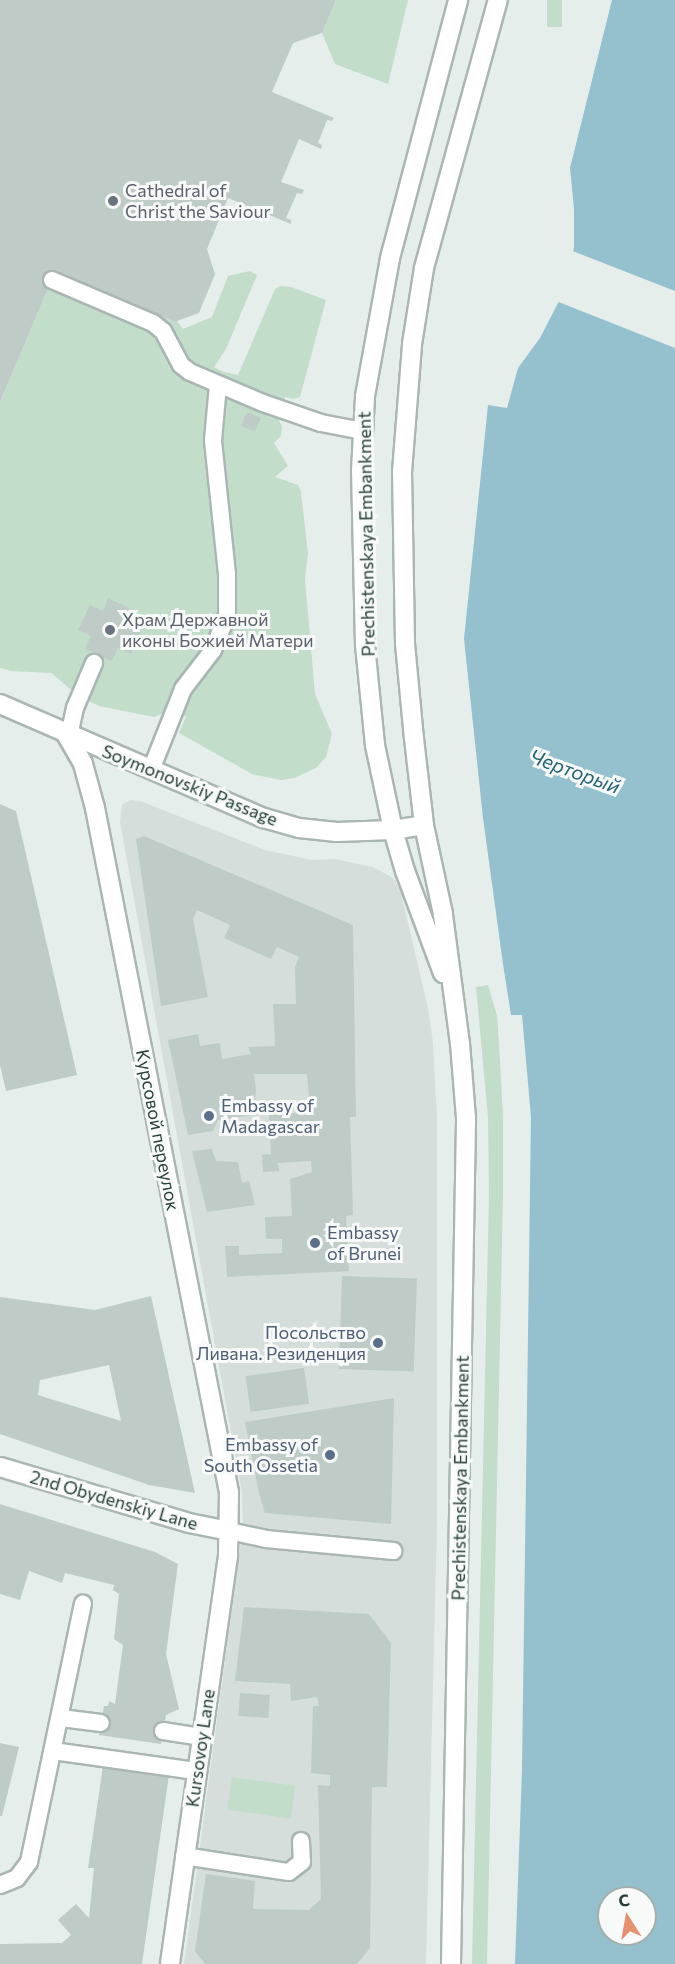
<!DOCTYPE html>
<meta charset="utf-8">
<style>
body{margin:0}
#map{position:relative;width:675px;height:1964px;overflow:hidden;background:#e6eeeb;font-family:Commissioner,sans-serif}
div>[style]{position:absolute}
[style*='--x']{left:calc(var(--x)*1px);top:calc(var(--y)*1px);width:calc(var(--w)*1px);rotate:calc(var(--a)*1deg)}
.built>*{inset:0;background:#d5deda}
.green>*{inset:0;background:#c2ddca;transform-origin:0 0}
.water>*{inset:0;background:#94c1cd}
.pier>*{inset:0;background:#e6eeeb}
.building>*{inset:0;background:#bfcbc7;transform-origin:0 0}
.roads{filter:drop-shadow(2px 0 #a9b6b2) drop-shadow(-2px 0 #a9b6b2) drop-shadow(0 2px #a9b6b2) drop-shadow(0 -2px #a9b6b2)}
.service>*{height:16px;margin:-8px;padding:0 8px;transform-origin:8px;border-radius:8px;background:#fff}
.minor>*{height:18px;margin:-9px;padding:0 9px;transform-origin:9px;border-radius:9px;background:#fff}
.secondary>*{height:18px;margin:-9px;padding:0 9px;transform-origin:9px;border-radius:9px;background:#fff}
.dots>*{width:16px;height:16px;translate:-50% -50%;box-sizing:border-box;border:3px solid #f7faf9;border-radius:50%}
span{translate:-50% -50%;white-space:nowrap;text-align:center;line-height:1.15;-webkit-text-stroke:6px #f7faf9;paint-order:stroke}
.worship-label{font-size:18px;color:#5b616d}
.left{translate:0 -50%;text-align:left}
.street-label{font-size:18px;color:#273f39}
.service-label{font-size:18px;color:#4e5e75}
.right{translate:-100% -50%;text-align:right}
.water-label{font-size:20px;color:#256476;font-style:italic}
.north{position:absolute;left:597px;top:1886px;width:60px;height:60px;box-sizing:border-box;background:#f7faf9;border:2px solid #a4afac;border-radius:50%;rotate:349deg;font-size:16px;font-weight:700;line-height:24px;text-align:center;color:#273f39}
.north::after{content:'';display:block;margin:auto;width:21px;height:27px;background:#e6916d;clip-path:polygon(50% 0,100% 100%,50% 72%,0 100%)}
</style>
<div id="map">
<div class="built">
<div style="clip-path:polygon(130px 800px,140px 801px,265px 850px,312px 860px,335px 859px,373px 867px,393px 878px,400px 889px,428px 1008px,433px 1043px,437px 1118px,437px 1524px,426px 1964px,184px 1964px,243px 1527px,242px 1493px,120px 822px,122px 805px)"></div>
</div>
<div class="green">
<div style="clip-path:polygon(336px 0,408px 0,388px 84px,335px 64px,322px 33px)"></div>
<div style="left:547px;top:0;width:15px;height:27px"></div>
<div style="clip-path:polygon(250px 271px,257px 275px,226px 349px,214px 367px,224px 372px,238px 375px,275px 289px,280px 286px,291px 287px,326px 300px,300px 397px,293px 399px,285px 397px,279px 421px,282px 426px,281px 436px,274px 443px,288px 466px,275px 477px,298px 485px,301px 492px,308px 553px,305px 579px,315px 694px,332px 734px,326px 757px,316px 768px,294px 778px,281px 780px,252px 774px,179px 733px,186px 717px,171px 710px,154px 717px,99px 706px,80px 697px,51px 673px,11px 671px,0 668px,0 402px,55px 272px,173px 321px,177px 321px,183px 329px,212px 317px,228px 276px)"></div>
<div style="clip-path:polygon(488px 985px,497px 1016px,499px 1043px,503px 1116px,503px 1195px,487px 1964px,472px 1964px,489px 1195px,488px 1117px,476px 987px)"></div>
<div style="left:232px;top:1777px;width:64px;height:33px;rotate:8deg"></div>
</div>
<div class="water">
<div style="clip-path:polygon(evenodd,612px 0,675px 0,675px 1964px,515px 1964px,522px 1769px,531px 1117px,522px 1015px,511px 1015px,503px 964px,483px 818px,464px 639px,488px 405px,507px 408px,518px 368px,540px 338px,558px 303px,574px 248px,574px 209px,570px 168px,612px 0,609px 1898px,645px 1898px,645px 1934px,609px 1934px,609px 1898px)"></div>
</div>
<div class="pier">
<div style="clip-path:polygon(570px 250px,675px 291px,675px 348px,556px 301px)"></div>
</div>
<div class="building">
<div style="clip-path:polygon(0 0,336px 0,322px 33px,293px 43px,272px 92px,334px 118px,332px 121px,327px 120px,318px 143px,322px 145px,321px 149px,299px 139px,281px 182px,304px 190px,302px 194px,297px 193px,286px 218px,291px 220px,291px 224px,228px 198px,207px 249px,215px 274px,199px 313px,177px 321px,173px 321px,55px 272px,0 402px)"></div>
<div style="left:247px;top:412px;width:15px;height:15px;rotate:23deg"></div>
<div style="clip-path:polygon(108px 598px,135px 611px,130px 623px,142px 629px,131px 654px,118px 648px,112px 661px,85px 649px,91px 636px,78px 630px,90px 605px,103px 611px)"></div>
<div style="clip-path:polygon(0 804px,16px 811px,77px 1075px,6px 1091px,0 1065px)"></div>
<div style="clip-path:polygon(144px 836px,353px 925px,356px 1117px,350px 1117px,353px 1215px,346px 1216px,349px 1271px,227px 1277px,225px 1246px,239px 1246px,239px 1255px,282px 1253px,282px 1239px,266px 1239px,265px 1217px,292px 1216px,290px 1179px,312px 1172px,311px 1161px,278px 1163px,279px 1171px,263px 1172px,262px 1155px,271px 1154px,269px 1115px,310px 1112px,307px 1074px,254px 1074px,256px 1091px,253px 1115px,218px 1120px,213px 1131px,188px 1135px,168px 1040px,198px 1034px,200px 1046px,220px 1043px,222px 1059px,251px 1054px,248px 1047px,275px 1046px,273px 1004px,296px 1004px,295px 967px,299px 957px,277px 947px,271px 959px,224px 938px,230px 925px,197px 910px,193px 919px,208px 997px,161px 1006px,136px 839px)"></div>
<div style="clip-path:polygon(212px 1149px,216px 1161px,238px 1162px,242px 1183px,249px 1181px,255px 1205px,207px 1212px,192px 1151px)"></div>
<div style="left:342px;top:1276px;width:75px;height:93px;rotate:2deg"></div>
<div style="clip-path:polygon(evenodd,151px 1296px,195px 1493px,149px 1485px,0 1434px,0 1297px,95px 1310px,151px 1296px,109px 1365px,121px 1421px,38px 1395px,40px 1380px,109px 1365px)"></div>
<div style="left:304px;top:1368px;width:36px;height:59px;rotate:82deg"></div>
<div style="clip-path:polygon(394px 1398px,391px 1524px,265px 1513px,259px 1493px,245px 1422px)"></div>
<div style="clip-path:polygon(0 1504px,155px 1552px,178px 1564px,166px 1654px,179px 1709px,166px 1715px,161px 1744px,99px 1735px,104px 1706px,108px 1706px,109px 1701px,115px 1704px,123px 1645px,114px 1639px,119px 1594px,113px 1590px,114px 1585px,65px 1573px,62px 1583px,29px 1571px,20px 1600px,0 1594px)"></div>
<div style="clip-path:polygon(244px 1607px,369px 1614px,391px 1643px,387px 1787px,372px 1787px,370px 1948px,357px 1964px,205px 1964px,195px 1951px,206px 1874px,255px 1881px,253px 1909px,309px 1910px,321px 1899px,318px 1785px,330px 1786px,330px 1775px,311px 1773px,313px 1706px,319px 1706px,317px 1697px,291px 1701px,290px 1684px,235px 1681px)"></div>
<div style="left:240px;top:1693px;width:30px;height:23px;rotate:4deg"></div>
<div style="clip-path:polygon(0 1743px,19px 1747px,2px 1816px,0 1816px)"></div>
<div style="clip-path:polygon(103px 1766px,169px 1775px,142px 1964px,0 1964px,0 1944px,62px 1943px,71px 1935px,58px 1920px,76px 1904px,89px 1918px,94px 1868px,88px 1868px)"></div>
</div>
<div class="roads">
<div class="service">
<div style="--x:52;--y:280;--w:110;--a:23.1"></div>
<div style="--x:153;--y:323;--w:13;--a:39"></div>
<div style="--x:163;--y:331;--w:38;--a:62"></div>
<div style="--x:181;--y:365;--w:11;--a:38"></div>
<div style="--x:190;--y:372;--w:79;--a:23"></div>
<div style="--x:263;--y:403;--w:61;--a:19"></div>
<div style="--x:321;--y:423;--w:43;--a:10.8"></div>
<div style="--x:69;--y:736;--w:29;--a:-78"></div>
<div style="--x:75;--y:708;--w:49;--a:-67.1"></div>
<div style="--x:151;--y:770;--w:87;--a:-68.4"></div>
<div style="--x:183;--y:689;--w:49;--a:-52.4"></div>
<div style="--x:213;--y:650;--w:37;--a:-68"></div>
<div style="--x:227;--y:616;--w:42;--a:-90"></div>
<div style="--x:227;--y:574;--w:135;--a:-96"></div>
<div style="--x:213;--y:440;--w:55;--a:-84.8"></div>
<div style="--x:229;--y:1531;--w:38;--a:12"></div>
<div style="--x:266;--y:1539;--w:128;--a:5.4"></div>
<div style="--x:61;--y:1718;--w:40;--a:7.1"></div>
<div style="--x:163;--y:1731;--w:38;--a:9"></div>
<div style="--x:53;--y:1751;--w:144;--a:8"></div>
<div style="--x:184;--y:1856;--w:106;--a:8.7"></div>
<div style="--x:289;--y:1872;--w:16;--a:-38"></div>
<div style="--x:302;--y:1862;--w:21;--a:-93"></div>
<div style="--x:0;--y:1885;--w:18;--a:-22"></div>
<div style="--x:17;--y:1878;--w:20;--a:-53"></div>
<div style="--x:29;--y:1862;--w:264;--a:-78.2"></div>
</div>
<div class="minor">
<div style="--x:66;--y:734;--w:34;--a:60"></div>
<div style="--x:83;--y:764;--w:46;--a:74.7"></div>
<div style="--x:95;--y:808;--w:697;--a:78.92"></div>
<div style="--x:229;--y:1492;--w:64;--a:90.9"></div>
<div style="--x:228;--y:1556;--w:412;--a:98.1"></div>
<div style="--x:0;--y:1467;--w:197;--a:16.5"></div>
<div style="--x:189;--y:1523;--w:41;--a:11.3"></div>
</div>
<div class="secondary">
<div style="--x:0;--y:704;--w:288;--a:23.4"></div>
<div style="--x:264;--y:818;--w:36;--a:16"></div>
<div style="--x:299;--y:828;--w:38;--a:6"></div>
<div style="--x:337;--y:832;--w:56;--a:-2"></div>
<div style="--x:393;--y:830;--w:31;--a:-9"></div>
<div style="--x:443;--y:973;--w:109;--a:-110.4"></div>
<div style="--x:405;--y:871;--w:43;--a:-106.3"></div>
<div style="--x:393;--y:830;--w:87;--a:-102"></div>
<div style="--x:375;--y:745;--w:100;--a:-95.7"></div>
<div style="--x:365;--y:645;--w:174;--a:-91.3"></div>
<div style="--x:361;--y:471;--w:75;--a:-86.9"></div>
<div style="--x:365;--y:396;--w:140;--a:-79.7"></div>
<div style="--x:390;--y:258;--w:267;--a:-75.2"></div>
<div style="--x:451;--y:1964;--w:846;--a:-88.98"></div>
<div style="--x:466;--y:1118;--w:74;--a:-94.6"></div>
<div style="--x:460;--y:1044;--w:131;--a:-97.5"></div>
<div style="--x:443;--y:914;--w:91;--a:-102.1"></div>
<div style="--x:424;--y:825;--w:87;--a:-96.6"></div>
<div style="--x:414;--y:739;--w:96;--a:-95.4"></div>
<div style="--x:405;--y:643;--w:171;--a:-91"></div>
<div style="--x:402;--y:472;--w:128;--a:-85.5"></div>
<div style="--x:412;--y:344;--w:77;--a:-81"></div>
<div style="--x:424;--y:268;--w:278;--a:-74.6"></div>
</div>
</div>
<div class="dots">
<div style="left:113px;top:201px;background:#6b7280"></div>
<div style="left:110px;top:630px;background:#6b7280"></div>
<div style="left:209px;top:1116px;background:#5c6f8a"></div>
<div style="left:315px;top:1243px;background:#5c6f8a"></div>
<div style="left:378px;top:1343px;background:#5c6f8a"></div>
<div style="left:330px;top:1455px;background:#5c6f8a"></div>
</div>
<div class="worship-label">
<span class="left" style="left:125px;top:201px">Cathedral of<br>Christ the Saviour</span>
<span class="left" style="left:122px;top:630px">Храм Державной<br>иконы Божией Матери</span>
</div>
<div class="street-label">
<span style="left:366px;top:534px;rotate:-91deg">Prechistenskaya Embankment</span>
<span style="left:190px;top:785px;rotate:22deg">Soymonovskiy Passage</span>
<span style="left:158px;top:1130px;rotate:79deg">Курсовой переулок</span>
<span style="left:460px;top:1478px;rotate:-89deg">Prechistenskaya Embankment</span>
<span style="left:114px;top:1500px;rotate:16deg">2nd Obydenskiy Lane</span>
<span style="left:200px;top:1748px;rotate:-82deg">Kursovoy Lane</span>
</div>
<div class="service-label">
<span class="left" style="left:221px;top:1116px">Embassy of<br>Madagascar</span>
<span class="left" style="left:327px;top:1243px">Embassy<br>of Brunei</span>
<span class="right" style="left:366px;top:1343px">Посольство<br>Ливана. Резиденция</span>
<span class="right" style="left:318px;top:1455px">Embassy of<br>South Ossetia</span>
</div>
<div class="water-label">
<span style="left:575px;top:771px;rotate:20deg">Черторый</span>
</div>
<div class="north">С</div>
</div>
